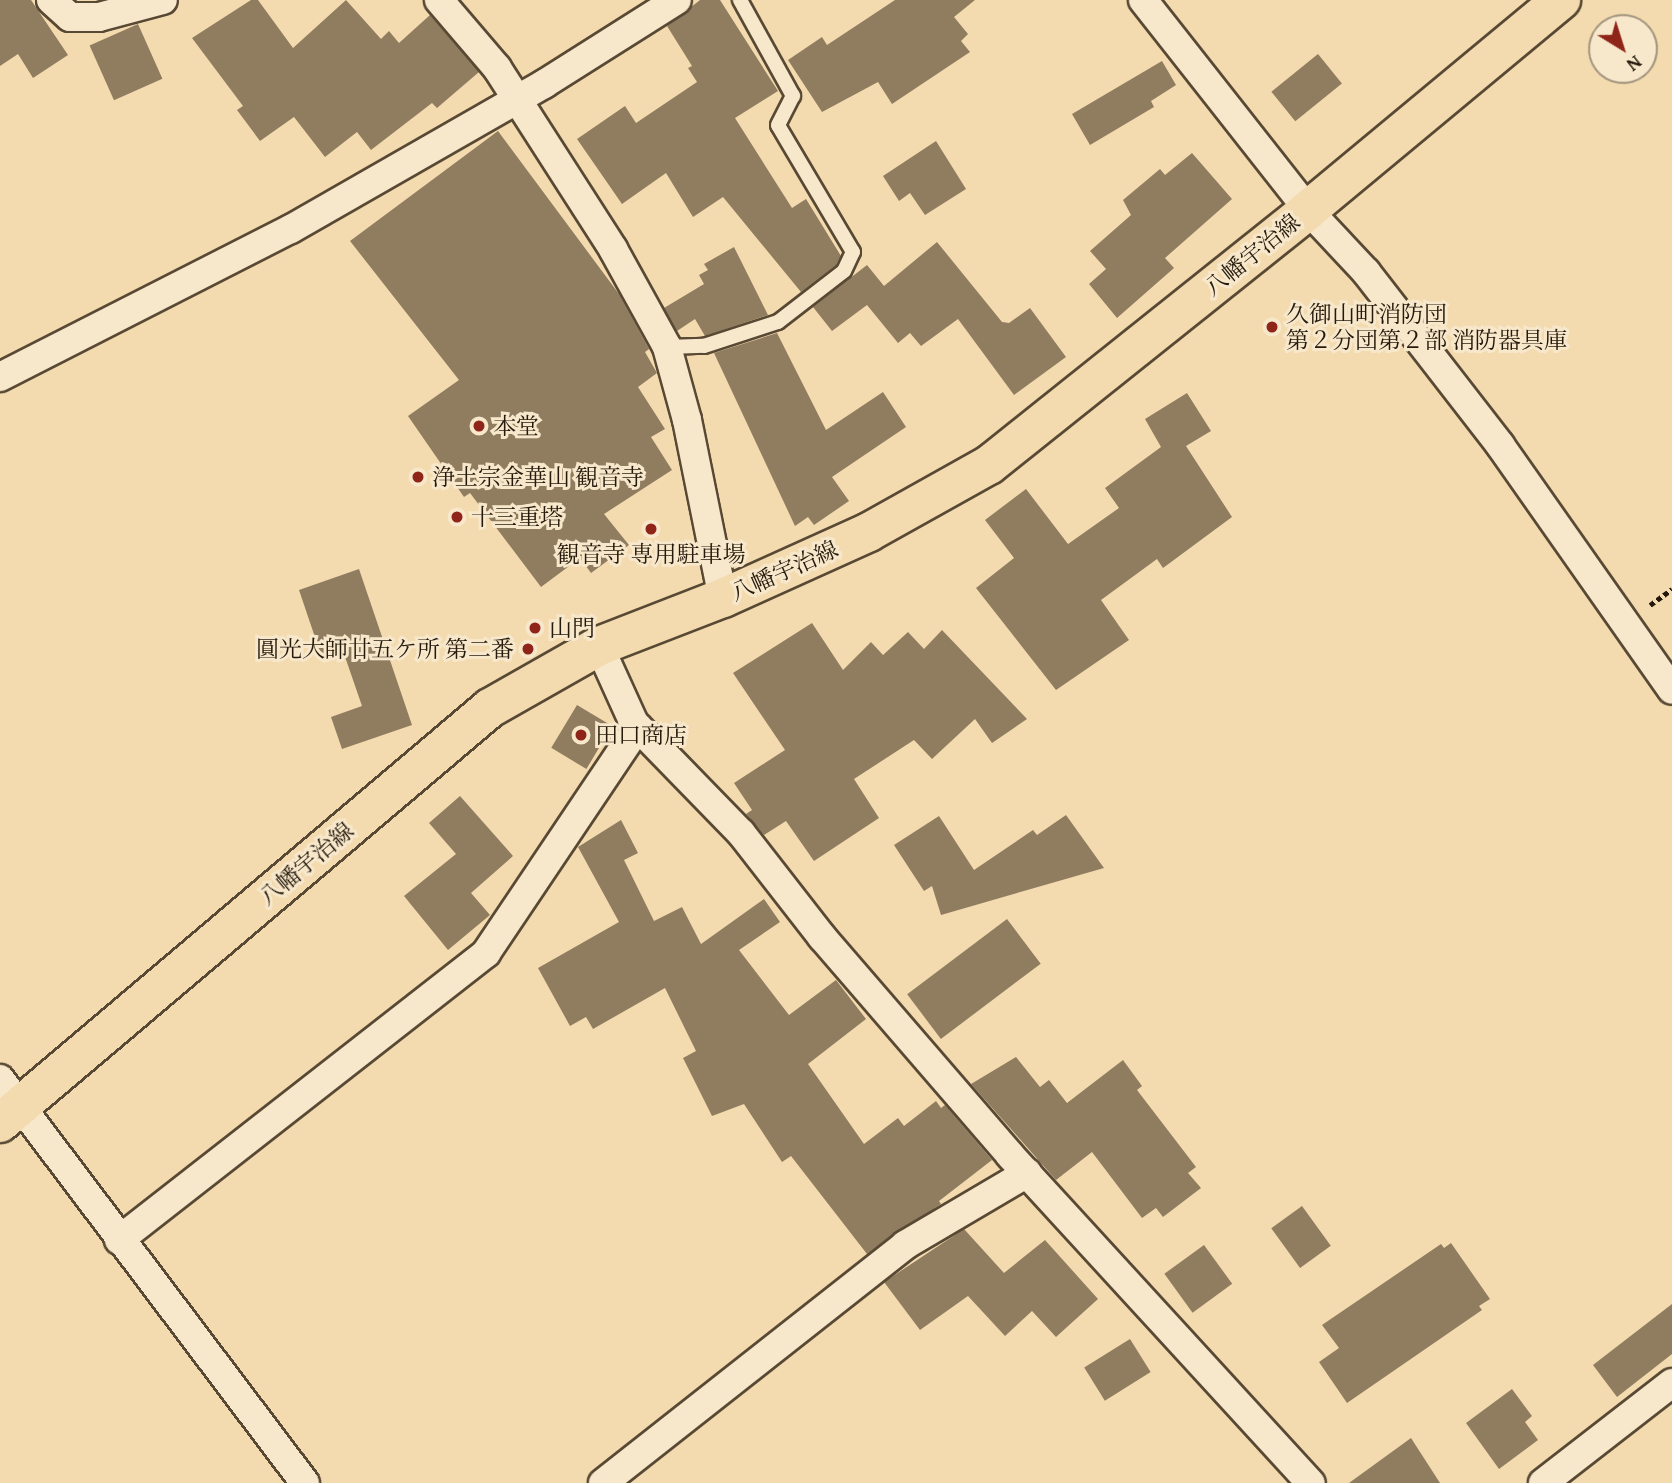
<!DOCTYPE html>
<meta charset="utf-8">
<style>
body{margin:0}
#map{position:relative;width:1672px;height:1483px;overflow:hidden;background:#f3daaf;font-family:"Gentium Book Plus","Noto Serif JP",serif}
div>[style]{position:absolute}
[style*='--x']{left:calc(var(--x)*1px);top:calc(var(--y)*1px);width:calc(var(--w)*1px);rotate:calc(var(--a)*1deg)}
.building>*{inset:0;background:#907d60;transform-origin:0 0}
.path>*{height:4.5px;margin-top:-2.25px;transform-origin:0;background:repeating-linear-gradient(90deg,#24190b 0 5px,transparent 0 8.5px)}
.roads{filter:drop-shadow(2px 0 #584934) drop-shadow(-2px 0 #584934) drop-shadow(0 2px #584934) drop-shadow(0 -2px #584934)}
.lane>*{height:14px;margin:-7px;padding:0 7px;transform-origin:7px;border-radius:7px;background:#f7e7cb}
.street>*{height:28px;margin:-14px;padding:0 14px;transform-origin:14px;border-radius:14px;background:#f7e7cb}
.primary>*{height:38px;margin:-19px;padding:0 19px;transform-origin:19px;border-radius:19px;background:#f3daaf}
.dots>*{width:19px;height:19px;translate:-50% -50%;box-sizing:border-box;border:4px solid #f7e7cb;border-radius:50%}
span{translate:-50% -50%;white-space:nowrap;text-align:center;line-height:1.15;-webkit-text-stroke:6px #f7e7cb;paint-order:stroke}
.street-label{font-size:23px;color:#24190b}
.poi-label{font-size:23px;color:#24190b}
.left{translate:0 -50%;text-align:left}
.right{translate:-100% -50%;text-align:right}
.north{position:absolute;left:1588px;top:14px;width:70px;height:70px;box-sizing:border-box;background:#f7e7cb;border:2px solid #a3957e;border-radius:50%;rotate:142deg;font-size:19px;font-weight:700;line-height:28px;text-align:center;color:#24190b}
.north::after{content:'';display:block;margin:auto;width:24px;height:32px;background:#8f2418;clip-path:polygon(50% 0,100% 100%,50% 72%,0 100%)}
</style>
<div id="map">
<div class="building">
<div style="clip-path:polygon(0 0,31px 0,68px 55px,33px 78px,18px 54px,0 66px)"></div>
<div style="clip-path:polygon(251px 0,258px 0,293px 48px,346px 0,381px 39px,389px 31px,399px 43px,430px 15px,479px 72px,437px 108px,432px 103px,371px 150px,357px 132px,325px 157px,294px 117px,260px 141px,237px 110px,243px 106px,192px 38px)"></div>
<div style="clip-path:polygon(700px 0,720px 0,778px 91px,735px 118px,792px 208px,806px 199px,841px 256px,836px 265px,801px 292px,723px 197px,693px 217px,666px 173px,622px 204px,577px 139px,625px 106px,636px 123px,697px 82px,688px 68px,692px 66px,667px 26px)"></div>
<div style="clip-path:polygon(895px 0,975px 0,954px 17px,968px 34px,961px 41px,970px 52px,892px 104px,878px 82px,822px 112px,788px 60px,822px 37px,827px 45px)"></div>
<div style="left:138px;top:24px;width:60px;height:53px;rotate:66deg"></div>
<div style="left:1318px;top:54px;width:38px;height:60px;rotate:51deg"></div>
<div style="clip-path:polygon(1162px 61px,1176px 85px,1151px 101px,1154px 107px,1090px 145px,1072px 114px)"></div>
<div style="clip-path:polygon(498px 131px,619px 294px,649px 349px,645px 352px,657px 373px,638px 387px,665px 429px,651px 437px,672px 470px,604px 514px,629px 545px,591px 573px,580px 558px,541px 587px,470px 493px,464px 497px,408px 416px,459px 380px,350px 241px)"></div>
<div style="clip-path:polygon(936px 141px,966px 189px,925px 215px,910px 193px,899px 201px,883px 176px)"></div>
<div style="clip-path:polygon(1192px 153px,1232px 199px,1165px 258px,1174px 268px,1117px 318px,1089px 284px,1106px 269px,1090px 251px,1131px 215px,1123px 200px,1160px 169px,1165px 175px)"></div>
<div style="clip-path:polygon(937px 242px,1002px 322px,1009px 323px,1030px 308px,1066px 357px,1014px 395px,958px 319px,921px 346px,910px 333px,898px 343px,867px 305px,832px 331px,813px 307px,867px 265px,884px 286px)"></div>
<div style="clip-path:polygon(734px 247px,768px 315px,705px 336px,695px 319px,677px 331px,664px 308px,704px 284px,699px 275px,708px 270px,704px 264px)"></div>
<div style="clip-path:polygon(777px 333px,826px 430px,883px 392px,906px 427px,832px 477px,849px 501px,814px 525px,808px 517px,795px 526px,714px 353px)"></div>
<div style="clip-path:polygon(1187px 393px,1211px 431px,1186px 446px,1232px 517px,1163px 568px,1157px 559px,1101px 600px,1129px 640px,1056px 690px,976px 588px,1014px 558px,985px 520px,1026px 489px,1068px 544px,1119px 508px,1105px 488px,1161px 447px,1145px 419px)"></div>
<div style="clip-path:polygon(359px 569px,412px 725px,342px 749px,331px 717px,362px 706px,342px 648px,321px 655px,299px 590px)"></div>
<div style="clip-path:polygon(812px 623px,843px 670px,871px 642px,883px 655px,908px 632px,924px 649px,942px 630px,1027px 719px,992px 743px,975px 719px,932px 759px,914px 740px,854px 779px,879px 818px,814px 861px,786px 821px,764px 835px,746px 814px,752px 810px,734px 783px,785px 750px,733px 673px)"></div>
<div style="left:577px;top:705px;width:41px;height:50px;rotate:31deg"></div>
<div style="clip-path:polygon(460px 796px,513px 856px,471px 893px,490px 915px,448px 950px,404px 896px,456px 854px,429px 823px)"></div>
<div style="clip-path:polygon(1066px 815px,1104px 868px,941px 915px,932px 886px,924px 891px,894px 845px,939px 816px,974px 870px,1033px 830px,1037px 835px)"></div>
<div style="clip-path:polygon(621px 820px,638px 853px,624px 860px,654px 921px,682px 907px,701px 944px,764px 899px,780px 922px,739px 950px,789px 1015px,836px 980px,866px 1019px,808px 1064px,864px 1144px,898px 1118px,904px 1126px,936px 1101px,941px 1108px,945px 1105px,992px 1160px,939px 1201px,941px 1204px,867px 1254px,791px 1156px,782px 1162px,744px 1104px,712px 1116px,683px 1058px,696px 1051px,665px 988px,593px 1029px,586px 1017px,570px 1026px,538px 968px,619px 922px,578px 847px)"></div>
<div style="left:1007px;top:919px;width:56px;height:125px;rotate:53deg"></div>
<div style="clip-path:polygon(1016px 1057px,1040px 1087px,1049px 1080px,1067px 1103px,1123px 1060px,1142px 1086px,1137px 1090px,1196px 1167px,1188px 1173px,1201px 1188px,1163px 1217px,1156px 1208px,1142px 1218px,1092px 1152px,1056px 1180px,971px 1084px)"></div>
<div style="left:1302px;top:1206px;width:49px;height:38px;rotate:54deg"></div>
<div style="clip-path:polygon(964px 1229px,1004px 1273px,1045px 1240px,1098px 1299px,1056px 1337px,1032px 1311px,1005px 1336px,968px 1296px,920px 1330px,884px 1282px)"></div>
<div style="clip-path:polygon(1451px 1243px,1490px 1299px,1479px 1306px,1482px 1310px,1347px 1403px,1319px 1362px,1339px 1348px,1322px 1325px,1441px 1244px,1444px 1248px)"></div>
<div style="left:1204px;top:1245px;width:48px;height:49px;rotate:54deg"></div>
<div style="clip-path:polygon(1672px 1304px,1672px 1354px,1617px 1397px,1593px 1365px)"></div>
<div style="left:1130px;top:1339px;width:39px;height:54px;rotate:58deg"></div>
<div style="clip-path:polygon(1512px 1389px,1532px 1416px,1525px 1422px,1538px 1440px,1499px 1469px,1466px 1423px)"></div>
<div style="clip-path:polygon(1411px 1438px,1440px 1483px,1349px 1483px)"></div>
</div>
<div class="path">
<div style="--x:1650;--y:605;--w:27;--a:-36"></div>
</div>
<div class="roads">
<div class="lane">
<div style="--x:667;--y:347;--w:37;--a:-2"></div>
<div style="--x:704;--y:346;--w:78;--a:-18"></div>
<div style="--x:778;--y:322;--w:83;--a:-37.7"></div>
<div style="--x:844;--y:271;--w:21;--a:-65"></div>
<div style="--x:853;--y:252;--w:147;--a:-120.6"></div>
<div style="--x:778;--y:125;--w:33;--a:-63"></div>
<div style="--x:793;--y:96;--w:110;--a:-118.9"></div>
</div>
<div class="street">
<div style="--x:51;--y:0;--w:25;--a:42"></div>
<div style="--x:70;--y:17;--w:29;--a:0"></div>
<div style="--x:99;--y:17;--w:66;--a:-14.9"></div>
<div style="--x:439;--y:0;--w:89;--a:49.5"></div>
<div style="--x:497;--y:68;--w:215;--a:57.3"></div>
<div style="--x:613;--y:249;--w:112;--a:61.1"></div>
<div style="--x:667;--y:347;--w:76;--a:74.7"></div>
<div style="--x:687;--y:420;--w:182;--a:78.6"></div>
<div style="--x:1143;--y:0;--w:267;--a:51.8"></div>
<div style="--x:1308;--y:210;--w:85;--a:46.9"></div>
<div style="--x:1366;--y:272;--w:219;--a:52.2"></div>
<div style="--x:1500;--y:445;--w:299;--a:54.9"></div>
<div style="--x:0;--y:377;--w:326;--a:-27"></div>
<div style="--x:291;--y:229;--w:292;--a:-29.8"></div>
<div style="--x:544;--y:84;--w:157;--a:-32.3"></div>
<div style="--x:599;--y:646;--w:85;--a:65.6"></div>
<div style="--x:634;--y:723;--w:153;--a:45.8"></div>
<div style="--x:741;--y:833;--w:132;--a:52.1"></div>
<div style="--x:822;--y:937;--w:288;--a:49.2"></div>
<div style="--x:1010;--y:1155;--w:445;--a:47.5"></div>
<div style="--x:0;--y:1079;--w:506;--a:52.95"></div>
<div style="--x:119;--y:1240;--w:466;--a:-38"></div>
<div style="--x:486;--y:953;--w:272;--a:-56.1"></div>
<div style="--x:603;--y:1483;--w:385;--a:-38.2"></div>
<div style="--x:905;--y:1245;--w:142;--a:-30.5"></div>
<div style="--x:1543;--y:1483;--w:163;--a:-37.8"></div>
</div>
<div class="primary">
<div style="--x:0;--y:1123;--w:642;--a:-40.26"></div>
<div style="--x:490;--y:708;--w:125;--a:-29.6"></div>
<div style="--x:599;--y:646;--w:133;--a:-21.2"></div>
<div style="--x:723;--y:598;--w:160;--a:-24.3"></div>
<div style="--x:869;--y:532;--w:137;--a:-29.2"></div>
<div style="--x:989;--y:465;--w:408;--a:-38.6"></div>
<div style="--x:1308;--y:210;--w:329;--a:-39.7"></div>
</div>
</div>
<div class="dots">
<div style="left:1272px;top:327px;background:#8f2418"></div>
<div style="left:479px;top:426px;background:#8f2418"></div>
<div style="left:418px;top:477px;background:#8f2418"></div>
<div style="left:457px;top:517px;background:#8f2418"></div>
<div style="left:651px;top:529px;background:#8f2418"></div>
<div style="left:535px;top:628px;background:#8f2418"></div>
<div style="left:528px;top:649px;background:#8f2418"></div>
<div style="left:581px;top:735px;background:#8f2418"></div>
</div>
<div class="street-label">
<span style="left:1252px;top:255px;rotate:-39deg">八幡宇治線</span>
<span style="left:784px;top:571px;rotate:-24deg">八幡宇治線</span>
<span style="left:306px;top:864px;rotate:-40deg">八幡宇治線</span>
</div>
<div class="poi-label">
<span class="left" style="left:1286px;top:327px">久御山町消防団<br>第２分団第２部 消防器具庫</span>
<span class="left" style="left:493px;top:426px">本堂</span>
<span class="left" style="left:432px;top:477px">浄土宗金華山 観音寺</span>
<span class="left" style="left:471px;top:517px">十三重塔</span>
<span style="left:651px;top:554px">観音寺 専用駐車場</span>
<span class="left" style="left:549px;top:628px">山門</span>
<span class="right" style="left:514px;top:649px">圓光大師廿五ケ所 第二番</span>
<span class="left" style="left:595px;top:735px">田口商店</span>
</div>
<div class="north">N</div>
</div>
